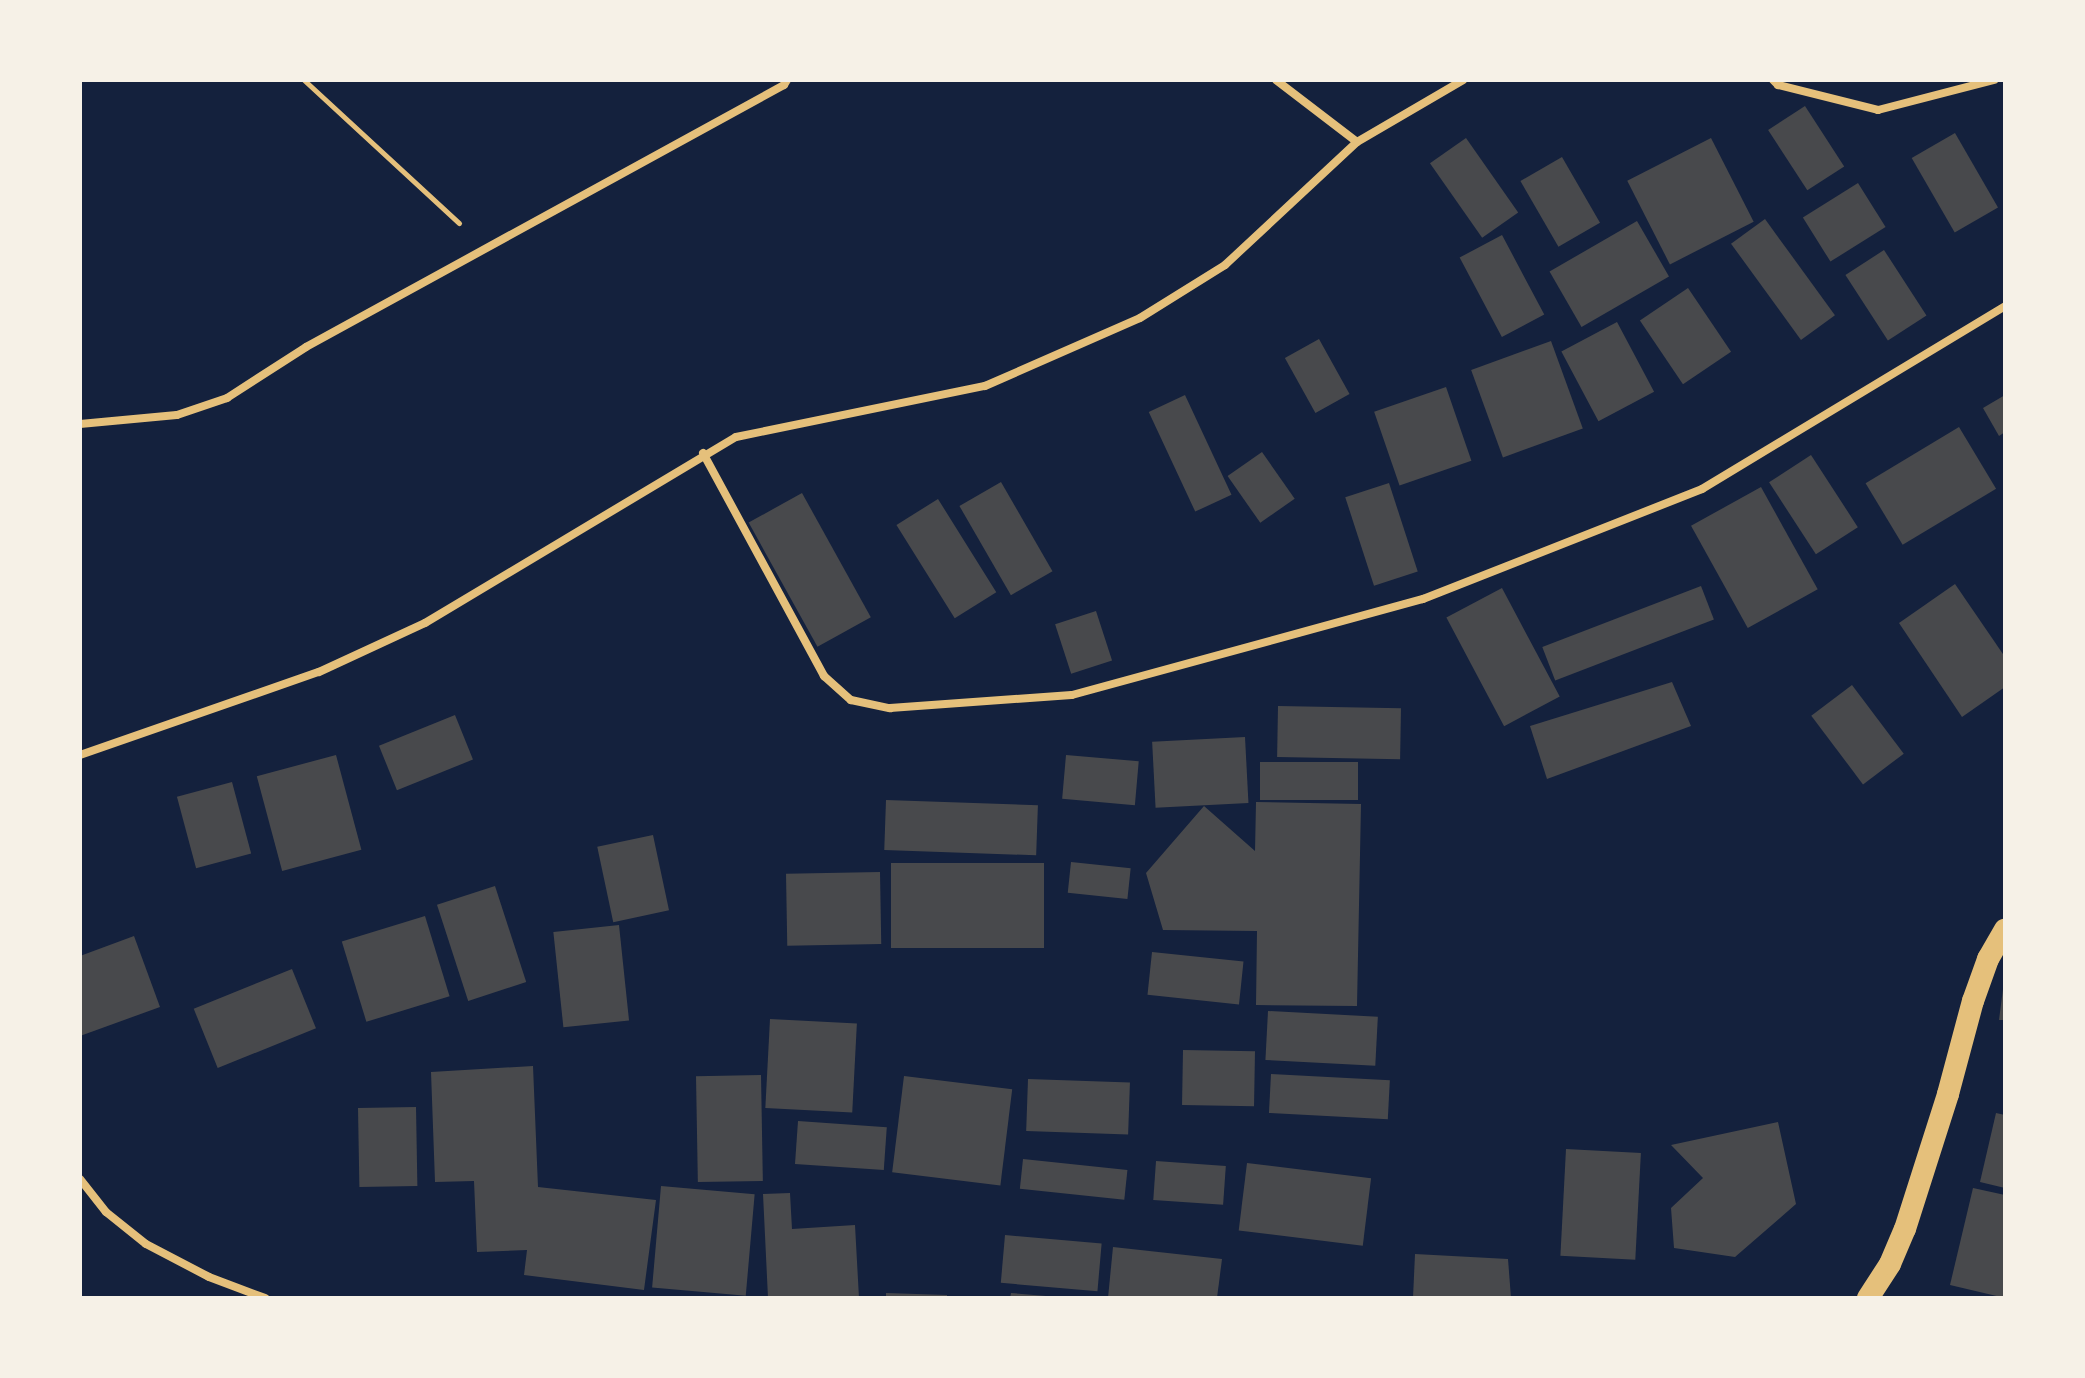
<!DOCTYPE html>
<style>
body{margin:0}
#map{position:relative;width:2085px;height:1378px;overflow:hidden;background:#14213d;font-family:"Titillium Web",sans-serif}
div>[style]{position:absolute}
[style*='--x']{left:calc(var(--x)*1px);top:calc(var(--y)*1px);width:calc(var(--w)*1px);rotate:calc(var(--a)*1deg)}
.building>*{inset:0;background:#48494c;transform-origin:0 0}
.path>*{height:5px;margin:-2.5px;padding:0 2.5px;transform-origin:2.5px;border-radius:2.5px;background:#e5c07b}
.minor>*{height:8px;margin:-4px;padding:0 4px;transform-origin:4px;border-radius:4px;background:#e5c07b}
.trunk>*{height:22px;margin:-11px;padding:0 11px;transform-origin:11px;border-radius:11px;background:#e5c07b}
span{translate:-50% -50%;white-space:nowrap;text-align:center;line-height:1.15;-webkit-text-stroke:8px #f6f1e7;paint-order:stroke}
.frame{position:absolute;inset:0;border:82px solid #f6f1e7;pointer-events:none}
</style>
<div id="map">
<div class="building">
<div style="left:1805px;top:106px;width:72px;height:44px;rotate:57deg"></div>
<div style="left:1955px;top:133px;width:86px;height:50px;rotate:60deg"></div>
<div style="left:1466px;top:138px;width:91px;height:44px;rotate:55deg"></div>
<div style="left:1711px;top:138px;width:94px;height:94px;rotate:63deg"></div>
<div style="left:1562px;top:157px;width:76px;height:48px;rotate:60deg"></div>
<div style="left:1858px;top:183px;width:52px;height:65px;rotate:58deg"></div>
<div style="left:1765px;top:219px;width:119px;height:42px;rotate:54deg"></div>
<div style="left:1637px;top:221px;width:64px;height:101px;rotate:60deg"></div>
<div style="left:1502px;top:235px;width:90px;height:48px;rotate:62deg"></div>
<div style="left:1884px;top:250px;width:78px;height:46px;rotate:57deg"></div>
<div style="left:1688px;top:288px;width:77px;height:58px;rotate:56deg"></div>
<div style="left:1617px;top:322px;width:79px;height:63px;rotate:62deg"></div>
<div style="left:1319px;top:339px;width:63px;height:39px;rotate:61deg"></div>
<div style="left:1551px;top:341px;width:93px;height:85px;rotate:70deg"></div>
<div style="left:1446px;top:387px;width:78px;height:76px;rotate:71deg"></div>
<div style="left:1185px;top:395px;width:110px;height:40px;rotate:65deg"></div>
<div style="clip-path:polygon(2005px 395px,2005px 432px,1999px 436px,1983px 408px)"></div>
<div style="left:1959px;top:427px;width:72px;height:109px;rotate:59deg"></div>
<div style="left:1262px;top:452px;width:57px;height:42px;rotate:55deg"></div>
<div style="left:1811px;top:455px;width:86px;height:50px;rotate:57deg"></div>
<div style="left:1001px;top:482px;width:103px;height:48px;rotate:60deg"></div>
<div style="left:1389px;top:483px;width:93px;height:46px;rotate:72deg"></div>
<div style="left:1761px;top:487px;width:117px;height:80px;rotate:61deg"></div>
<div style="left:802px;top:493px;width:142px;height:61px;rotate:61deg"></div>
<div style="left:938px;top:499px;width:110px;height:49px;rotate:58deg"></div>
<div style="clip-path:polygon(1955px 584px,2005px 657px,2005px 687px,1962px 717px,1899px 623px)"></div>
<div style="left:1701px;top:586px;width:36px;height:170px;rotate:69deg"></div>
<div style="left:1502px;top:588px;width:123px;height:63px;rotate:62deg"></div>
<div style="left:1096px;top:611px;width:52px;height:43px;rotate:72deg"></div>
<div style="clip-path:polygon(1672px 682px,1691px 726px,1547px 779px,1530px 726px)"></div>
<div style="left:1852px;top:685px;width:86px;height:51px;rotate:53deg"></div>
<div style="left:1278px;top:706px;width:123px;height:51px;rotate:1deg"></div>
<div style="left:455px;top:715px;width:48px;height:82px;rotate:68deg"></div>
<div style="left:1245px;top:737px;width:66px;height:93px;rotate:87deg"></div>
<div style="left:336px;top:755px;width:98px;height:82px;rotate:75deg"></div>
<div style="left:1066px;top:755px;width:73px;height:44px;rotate:5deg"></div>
<div style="left:1358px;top:762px;width:38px;height:98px;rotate:90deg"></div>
<div style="left:232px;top:782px;width:74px;height:57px;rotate:75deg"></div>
<div style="left:886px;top:800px;width:152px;height:50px;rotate:2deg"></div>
<div style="clip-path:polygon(1256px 802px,1361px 804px,1357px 1006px,1256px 1005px,1257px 931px,1163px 930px,1146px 873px,1204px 806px,1255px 851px)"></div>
<div style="left:653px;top:835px;width:77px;height:57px;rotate:78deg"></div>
<div style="left:1071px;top:862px;width:60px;height:31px;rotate:6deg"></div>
<div style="left:1044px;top:863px;width:85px;height:153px;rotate:90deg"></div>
<div style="left:880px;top:872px;width:72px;height:94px;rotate:89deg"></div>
<div style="left:495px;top:886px;width:101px;height:61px;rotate:72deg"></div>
<div style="left:425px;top:916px;width:84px;height:87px;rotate:73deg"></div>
<div style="left:619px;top:925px;width:96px;height:66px;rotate:84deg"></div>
<div style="clip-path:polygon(134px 936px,160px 1007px,80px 1036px,80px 956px)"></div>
<div style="left:1152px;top:952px;width:92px;height:43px;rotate:6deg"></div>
<div style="left:292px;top:969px;width:64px;height:106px;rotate:68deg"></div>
<div style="clip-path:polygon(2003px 989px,2005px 989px,2005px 1020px,1999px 1020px)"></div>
<div style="left:1268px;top:1011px;width:110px;height:49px;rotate:3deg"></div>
<div style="left:770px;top:1019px;width:87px;height:89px;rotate:3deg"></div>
<div style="left:1183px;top:1050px;width:72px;height:55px;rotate:1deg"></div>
<div style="clip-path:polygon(533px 1066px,538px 1187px,656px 1200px,644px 1290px,524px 1275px,527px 1250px,477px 1252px,474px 1181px,435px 1182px,431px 1072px)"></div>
<div style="left:1271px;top:1074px;width:119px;height:39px;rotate:3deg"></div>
<div style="left:761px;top:1075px;width:106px;height:65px;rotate:89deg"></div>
<div style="left:904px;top:1076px;width:109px;height:97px;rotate:7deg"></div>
<div style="left:1028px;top:1079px;width:102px;height:52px;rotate:2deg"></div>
<div style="left:416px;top:1107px;width:79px;height:58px;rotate:89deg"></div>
<div style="clip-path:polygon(1996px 1113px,2005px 1115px,2005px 1188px,1980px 1182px)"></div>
<div style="left:798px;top:1121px;width:89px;height:43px;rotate:4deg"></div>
<div style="clip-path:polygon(1778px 1122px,1796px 1204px,1735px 1257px,1674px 1248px,1671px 1208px,1703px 1178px,1671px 1145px)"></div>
<div style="left:1566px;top:1149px;width:75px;height:107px;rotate:3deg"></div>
<div style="left:1023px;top:1159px;width:105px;height:30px;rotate:6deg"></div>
<div style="left:1156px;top:1161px;width:70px;height:39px;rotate:4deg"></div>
<div style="left:1247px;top:1163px;width:125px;height:68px;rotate:7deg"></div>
<div style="left:661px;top:1186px;width:94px;height:102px;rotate:5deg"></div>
<div style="clip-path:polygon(1973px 1188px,2005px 1195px,2005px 1298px,1950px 1285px)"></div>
<div style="clip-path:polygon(790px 1193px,792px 1229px,855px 1225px,859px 1298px,768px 1298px,763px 1194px)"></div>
<div style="left:1005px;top:1235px;width:97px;height:48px;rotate:5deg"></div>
<div style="clip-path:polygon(1113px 1247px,1222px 1259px,1217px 1298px,1108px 1298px)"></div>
<div style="clip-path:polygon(1415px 1254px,1508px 1259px,1511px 1298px,1413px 1298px)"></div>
<div style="clip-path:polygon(886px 1293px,947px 1295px,947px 1298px,886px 1298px)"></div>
<div style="clip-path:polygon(1011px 1293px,1046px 1296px,1046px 1298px,1010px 1298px)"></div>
</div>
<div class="path">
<div style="--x:304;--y:80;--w:211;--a:42.7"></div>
</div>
<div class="minor">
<div style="--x:1276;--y:80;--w:102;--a:37.4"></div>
<div style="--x:1773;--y:80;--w:7;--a:45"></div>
<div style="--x:1778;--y:85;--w:103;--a:14"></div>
<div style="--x:1878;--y:110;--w:120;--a:-14.5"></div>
<div style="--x:80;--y:424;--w:97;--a:-5.3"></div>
<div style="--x:177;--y:415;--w:53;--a:-18.8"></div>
<div style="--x:227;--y:398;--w:94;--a:-32.8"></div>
<div style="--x:306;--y:347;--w:545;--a:-28.73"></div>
<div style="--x:784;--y:85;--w:6;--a:-59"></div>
<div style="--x:703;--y:453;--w:254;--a:61.5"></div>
<div style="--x:824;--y:676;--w:36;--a:42"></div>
<div style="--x:851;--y:700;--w:40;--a:12"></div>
<div style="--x:890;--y:708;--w:182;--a:-4.1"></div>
<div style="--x:1072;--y:695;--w:364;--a:-15.3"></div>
<div style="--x:1423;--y:599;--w:300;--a:-21.5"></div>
<div style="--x:1702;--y:489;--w:354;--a:-31.1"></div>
<div style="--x:80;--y:755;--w:253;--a:-19.2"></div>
<div style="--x:319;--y:672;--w:117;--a:-24.8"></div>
<div style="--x:425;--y:623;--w:362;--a:-30.9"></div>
<div style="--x:736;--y:437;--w:254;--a:-11.6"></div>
<div style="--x:985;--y:386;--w:169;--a:-23.7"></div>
<div style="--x:1140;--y:318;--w:100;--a:-31.9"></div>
<div style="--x:1225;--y:265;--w:180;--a:-43"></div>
<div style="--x:1357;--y:142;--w:123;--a:-30.3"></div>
<div style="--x:80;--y:1179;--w:42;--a:51.8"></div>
<div style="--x:106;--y:1212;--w:51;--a:38.7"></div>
<div style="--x:146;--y:1244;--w:71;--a:27.6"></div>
<div style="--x:209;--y:1277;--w:60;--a:20.6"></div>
</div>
<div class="trunk">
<div style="--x:1868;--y:1298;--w:40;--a:-57.1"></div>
<div style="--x:1890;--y:1264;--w:38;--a:-67"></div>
<div style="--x:1905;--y:1229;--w:142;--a:-72.3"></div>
<div style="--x:1948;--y:1094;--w:96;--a:-75"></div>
<div style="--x:1973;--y:1001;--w:45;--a:-70.3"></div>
<div style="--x:1988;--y:959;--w:34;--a:-60"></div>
</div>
<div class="frame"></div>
</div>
